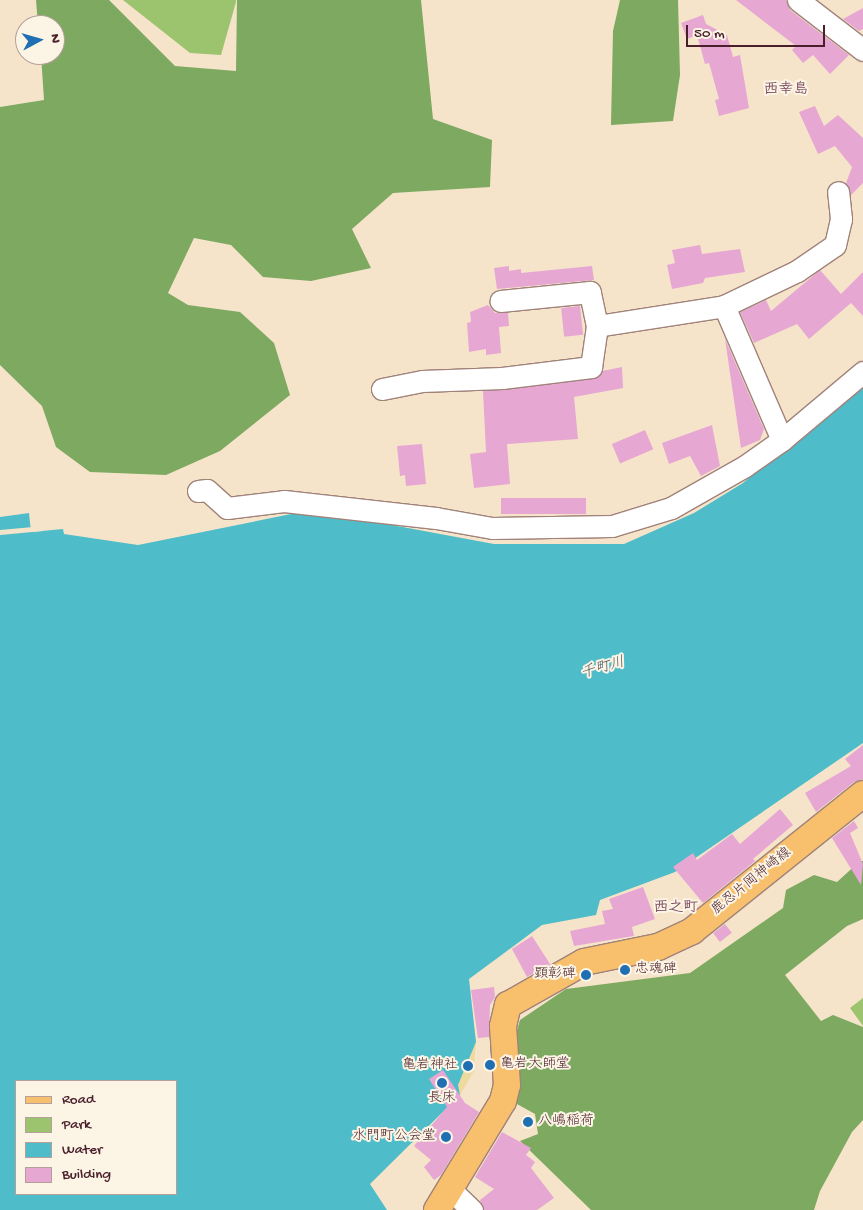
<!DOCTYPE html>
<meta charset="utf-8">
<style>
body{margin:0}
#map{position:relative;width:863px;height:1210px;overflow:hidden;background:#f6e4ca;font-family:"Gochi Hand","Klee One",sans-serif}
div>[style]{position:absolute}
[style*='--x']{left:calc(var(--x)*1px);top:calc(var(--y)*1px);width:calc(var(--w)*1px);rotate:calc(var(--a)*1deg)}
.green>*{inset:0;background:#9cc36e}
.forest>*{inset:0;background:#7da961}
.sand>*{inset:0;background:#eeda9e}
.water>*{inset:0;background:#4fbcc9}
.pier>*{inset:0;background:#f6e4ca}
.building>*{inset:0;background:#e6a7d2;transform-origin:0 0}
.roads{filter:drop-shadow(1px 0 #a0827a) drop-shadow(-1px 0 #a0827a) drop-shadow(0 1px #a0827a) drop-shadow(0 -1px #a0827a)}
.minor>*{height:21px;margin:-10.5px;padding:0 10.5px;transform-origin:10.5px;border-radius:10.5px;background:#fff}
.major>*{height:26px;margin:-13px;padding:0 13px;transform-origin:13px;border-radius:13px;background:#f8bf6c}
.dots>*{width:14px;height:14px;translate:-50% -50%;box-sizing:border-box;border:2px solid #fcf5e5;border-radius:50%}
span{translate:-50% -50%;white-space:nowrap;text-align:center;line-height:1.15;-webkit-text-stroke:4px #fcf5e5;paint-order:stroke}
.street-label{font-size:14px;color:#4a1f2b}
.poi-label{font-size:14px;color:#4a1f2b}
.left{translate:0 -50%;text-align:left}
.right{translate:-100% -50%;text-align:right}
.neighbourhood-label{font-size:15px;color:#814f65;font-weight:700}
.water-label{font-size:15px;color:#4c5662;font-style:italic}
.legend{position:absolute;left:15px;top:1080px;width:162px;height:115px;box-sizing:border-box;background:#fcf5e5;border:1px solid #b59f9b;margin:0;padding:6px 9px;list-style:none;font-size:15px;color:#4a1f2b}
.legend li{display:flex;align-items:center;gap:10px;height:25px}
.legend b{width:25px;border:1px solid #b59f9b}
.north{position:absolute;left:15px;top:15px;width:50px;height:50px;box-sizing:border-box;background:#fcf5e5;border:1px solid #b59f9b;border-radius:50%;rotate:84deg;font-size:14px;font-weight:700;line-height:20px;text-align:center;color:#4a1f2b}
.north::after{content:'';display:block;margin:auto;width:18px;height:22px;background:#1f6fb2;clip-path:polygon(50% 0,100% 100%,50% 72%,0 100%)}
.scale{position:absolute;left:686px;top:25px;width:139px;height:22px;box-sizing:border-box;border:2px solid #4a1f2b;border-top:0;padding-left:6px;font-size:15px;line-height:18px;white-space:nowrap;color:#4a1f2b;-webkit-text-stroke:4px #fcf5e5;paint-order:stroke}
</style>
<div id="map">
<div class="green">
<div style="clip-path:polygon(123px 0,236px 0,236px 2px,221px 55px,190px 53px)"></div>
<div style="clip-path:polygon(863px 998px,863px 1026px,850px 1008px)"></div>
</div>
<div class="forest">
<div style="clip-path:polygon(36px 0,109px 0,175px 66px,236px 71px,237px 0,421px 0,433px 119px,492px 140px,490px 187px,393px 193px,352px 229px,371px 268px,311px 281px,263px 277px,231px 245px,194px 238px,168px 293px,188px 305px,240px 312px,274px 343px,290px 395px,220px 451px,166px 475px,90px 472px,56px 447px,42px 406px,0 365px,0 107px,44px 100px,41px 55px,55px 55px,55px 25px,38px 25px)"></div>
<div style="clip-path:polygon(620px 0,678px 0,680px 75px,673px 121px,611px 125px,613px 31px)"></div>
<div style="clip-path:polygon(860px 861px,863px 861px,863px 919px,847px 926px,785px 975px,821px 1021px,833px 1015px,863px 1027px,863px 1120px,852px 1132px,820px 1191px,814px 1210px,591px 1210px,520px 1141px,538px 1134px,535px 1114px,517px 1104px,512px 1048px,520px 1020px,566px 989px,690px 973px,783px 908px,786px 890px,814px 875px,837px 882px)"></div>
</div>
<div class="sand">
<div style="clip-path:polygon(476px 1037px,474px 1071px,460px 1095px,440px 1115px)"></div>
</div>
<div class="water">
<div style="clip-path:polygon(evenodd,863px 382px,863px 743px,675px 872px,600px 900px,596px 915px,542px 925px,469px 979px,476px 1042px,458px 1085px,460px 1095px,370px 1184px,387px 1210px,0 1210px,0 517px,29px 513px,31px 532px,63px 529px,64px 534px,138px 545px,311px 510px,494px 544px,624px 544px,694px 513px,743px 483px,863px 382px,16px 1081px,176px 1081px,176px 1194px,16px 1194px,16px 1081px)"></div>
</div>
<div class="pier">
<div style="clip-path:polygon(33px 527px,43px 531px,0 535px,0 530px)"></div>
</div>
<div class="building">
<div style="clip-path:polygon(736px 0,786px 0,790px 10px,849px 55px,830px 74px,813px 55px,803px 63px,792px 50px,796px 46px)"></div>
<div style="clip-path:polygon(863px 8px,863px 29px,859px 31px,843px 19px)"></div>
<div style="clip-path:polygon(703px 15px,706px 24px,727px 35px,733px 57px,740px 55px,749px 108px,719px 116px,715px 100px,719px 99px,709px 63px,705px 64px,697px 35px,687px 39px,681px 23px)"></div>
<div style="clip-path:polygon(815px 106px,824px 126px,838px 115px,863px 138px,863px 183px,851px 195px,846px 183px,852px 167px,835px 146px,818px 154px,799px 112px)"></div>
<div style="clip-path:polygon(700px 245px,702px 254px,740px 249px,745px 272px,705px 278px,703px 283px,672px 289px,667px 265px,675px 263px,672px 250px)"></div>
<div style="clip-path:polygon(509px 266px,509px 271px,521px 269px,521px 273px,592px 266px,594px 280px,497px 289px,494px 268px)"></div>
<div style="clip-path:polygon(820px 270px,841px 294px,863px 272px,863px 316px,851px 303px,809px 339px,797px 324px,754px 343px,740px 312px,766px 300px,771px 311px)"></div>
<div style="clip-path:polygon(488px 305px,495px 313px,508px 313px,509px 326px,499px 327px,501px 353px,486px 355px,486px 349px,469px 352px,467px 323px,471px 322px,470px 312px)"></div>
<div style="left:580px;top:306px;width:29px;height:19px;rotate:84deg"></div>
<div style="clip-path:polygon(725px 339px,764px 429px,760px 440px,741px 448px)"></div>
<div style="clip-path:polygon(622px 367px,623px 388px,574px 397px,578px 439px,507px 444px,510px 484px,474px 488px,470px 454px,486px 452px,483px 391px,593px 379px,602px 371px)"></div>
<div style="clip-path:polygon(712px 425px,720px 466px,701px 476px,690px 456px,669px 464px,662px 443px)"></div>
<div style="left:645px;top:430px;width:21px;height:36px;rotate:67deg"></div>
<div style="clip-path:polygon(422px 444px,426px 484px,406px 486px,405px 475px,400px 476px,397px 446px)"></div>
<div style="left:586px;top:498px;width:16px;height:85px;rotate:90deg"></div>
<div style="clip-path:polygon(863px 745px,863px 779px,854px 782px,816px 812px,805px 793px,851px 766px,845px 759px)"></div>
<div style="clip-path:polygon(780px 809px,793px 825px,753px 859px,755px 861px,703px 903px,673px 867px,693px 853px,697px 860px,732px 834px,740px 844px)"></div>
<div style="clip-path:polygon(854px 821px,858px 828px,850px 833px,863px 864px,861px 885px,832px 838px)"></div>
<div style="clip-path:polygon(643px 887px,655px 919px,632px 927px,634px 936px,574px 946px,570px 931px,605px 924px,602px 911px,613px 909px,609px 899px)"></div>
<div style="left:725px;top:924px;width:11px;height:15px;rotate:52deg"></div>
<div style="clip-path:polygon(532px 936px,550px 964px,527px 977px,512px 949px)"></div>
<div style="clip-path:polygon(494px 987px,495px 997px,490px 1005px,489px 1037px,478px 1038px,471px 990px)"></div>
<div style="clip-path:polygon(443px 1070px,465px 1103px,479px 1112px,441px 1175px,434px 1180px,424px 1167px,431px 1160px,414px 1146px,447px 1107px,429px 1079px)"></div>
<div style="clip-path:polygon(502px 1132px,531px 1148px,526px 1155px,535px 1162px,531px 1168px,554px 1198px,537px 1210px,484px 1210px,480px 1200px,494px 1189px,475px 1177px)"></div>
</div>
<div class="roads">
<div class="minor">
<div style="--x:798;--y:0;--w:82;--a:37.6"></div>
<div style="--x:724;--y:306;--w:146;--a:66.6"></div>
<div style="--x:597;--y:326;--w:129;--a:-8.9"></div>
<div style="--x:724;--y:306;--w:81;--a:-25.6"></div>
<div style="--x:797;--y:271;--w:46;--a:-34.4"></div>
<div style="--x:835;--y:245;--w:27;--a:-77"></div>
<div style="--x:841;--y:219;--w:27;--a:-96"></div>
<div style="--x:382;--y:389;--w:41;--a:-11.3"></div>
<div style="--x:422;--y:381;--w:80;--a:-2.1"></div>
<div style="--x:502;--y:378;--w:90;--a:-7"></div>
<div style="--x:591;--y:367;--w:41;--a:-81.7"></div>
<div style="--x:597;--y:326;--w:35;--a:-102"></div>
<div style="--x:590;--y:292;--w:90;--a:174.3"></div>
<div style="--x:198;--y:491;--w:9;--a:-6"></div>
<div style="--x:207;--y:490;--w:27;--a:42"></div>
<div style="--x:227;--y:508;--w:57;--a:-7"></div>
<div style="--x:284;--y:501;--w:153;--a:6.4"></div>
<div style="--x:436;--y:518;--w:57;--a:10.1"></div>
<div style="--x:492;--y:528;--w:120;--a:-1"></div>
<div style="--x:612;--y:526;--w:62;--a:-17"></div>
<div style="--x:671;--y:508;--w:85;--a:-29.6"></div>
<div style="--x:745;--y:466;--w:45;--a:-35.1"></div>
<div style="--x:782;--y:440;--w:106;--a:-40"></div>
<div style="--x:449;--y:1188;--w:32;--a:44"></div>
</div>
<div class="major">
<div style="--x:437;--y:1210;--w:127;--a:-58.8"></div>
<div style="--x:503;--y:1101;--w:16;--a:-76"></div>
<div style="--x:507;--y:1085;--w:59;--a:-93.9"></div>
<div style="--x:503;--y:1026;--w:22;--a:-77"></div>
<div style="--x:508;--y:1005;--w:87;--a:-29.5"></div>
<div style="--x:584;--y:962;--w:76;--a:-11.5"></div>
<div style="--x:658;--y:947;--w:38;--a:-25"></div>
<div style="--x:692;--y:931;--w:219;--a:-38.7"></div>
</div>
</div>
<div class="dots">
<div style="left:625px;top:970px;background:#1f6fb2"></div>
<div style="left:586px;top:975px;background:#1f6fb2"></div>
<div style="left:490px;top:1065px;background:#1f6fb2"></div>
<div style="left:468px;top:1066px;background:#1f6fb2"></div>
<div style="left:442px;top:1083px;background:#1f6fb2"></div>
<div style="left:528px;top:1122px;background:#1f6fb2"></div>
<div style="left:446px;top:1137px;background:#1f6fb2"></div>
</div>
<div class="street-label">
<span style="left:752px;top:882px;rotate:-39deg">鹿忍片岡神崎線</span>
</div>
<div class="poi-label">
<span class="left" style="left:635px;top:970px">忠魂碑</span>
<span class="right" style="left:576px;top:975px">顕彰碑</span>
<span class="left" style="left:500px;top:1065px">亀岩大師堂</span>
<span class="right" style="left:458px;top:1066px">亀岩神社</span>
<span style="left:442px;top:1099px">長床</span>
<span class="left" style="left:538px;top:1122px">八嶋稲荷</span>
<span class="right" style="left:436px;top:1137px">水門町公会堂</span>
</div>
<div class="neighbourhood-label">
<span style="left:786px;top:91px">西幸島</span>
<span style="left:676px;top:909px">西之町</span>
</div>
<div class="water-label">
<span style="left:603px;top:669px;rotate:-16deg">千町川</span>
</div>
<ul class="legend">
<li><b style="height:6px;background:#f8bf6c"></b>Road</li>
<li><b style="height:14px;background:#9cc36e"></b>Park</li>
<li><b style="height:14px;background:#4fbcc9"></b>Water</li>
<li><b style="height:14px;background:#e6a7d2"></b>Building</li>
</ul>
<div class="north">N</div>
<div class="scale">50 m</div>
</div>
